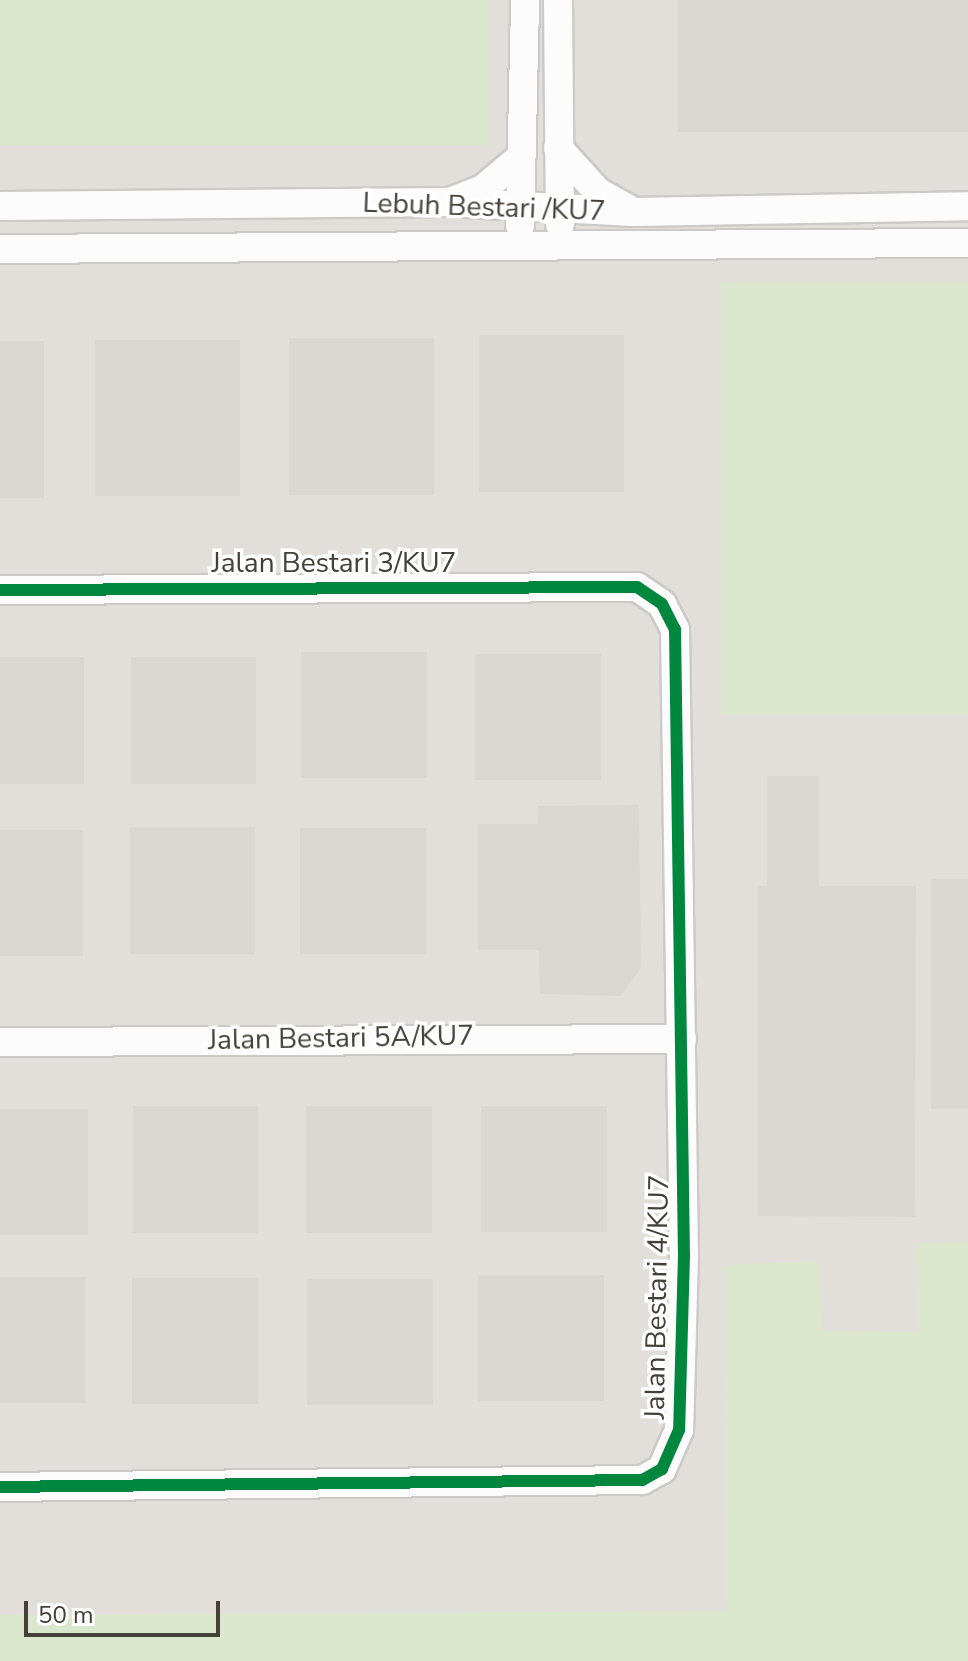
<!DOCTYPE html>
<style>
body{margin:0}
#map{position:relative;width:968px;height:1661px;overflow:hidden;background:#efeee9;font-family:"Nunito Sans",sans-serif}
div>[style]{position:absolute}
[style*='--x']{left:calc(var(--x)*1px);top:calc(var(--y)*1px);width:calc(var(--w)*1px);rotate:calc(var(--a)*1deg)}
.industrial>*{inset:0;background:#e2dfdb;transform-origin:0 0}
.green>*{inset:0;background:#dbe7cc;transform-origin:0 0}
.building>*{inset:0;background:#d9d7d2;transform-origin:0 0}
.roads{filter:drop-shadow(2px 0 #cbcac6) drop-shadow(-2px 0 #cbcac6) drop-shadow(0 2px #cbcac6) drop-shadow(0 -2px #cbcac6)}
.minor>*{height:28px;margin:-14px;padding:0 14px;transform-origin:14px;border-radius:14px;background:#fdfcfc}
.cycleway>*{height:12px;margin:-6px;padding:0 6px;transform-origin:6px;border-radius:6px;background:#00873e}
span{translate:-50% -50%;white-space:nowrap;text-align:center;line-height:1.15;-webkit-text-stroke:7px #fff;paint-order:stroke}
.street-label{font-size:28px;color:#443f37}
.scale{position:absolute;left:24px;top:1601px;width:196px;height:36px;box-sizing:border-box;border:4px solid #443f37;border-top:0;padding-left:10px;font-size:24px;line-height:28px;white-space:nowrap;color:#443f37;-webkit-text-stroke:6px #fff;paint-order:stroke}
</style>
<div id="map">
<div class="industrial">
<div style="left:0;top:0;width:968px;height:1661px"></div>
</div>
<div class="green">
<div style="left:0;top:0;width:488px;height:145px"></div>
<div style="left:968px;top:282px;width:433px;height:247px;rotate:90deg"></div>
<div style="clip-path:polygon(968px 1242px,968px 1661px,0 1661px,0 1615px,727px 1611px,725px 1265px,819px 1261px,822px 1331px,919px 1332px,916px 1243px)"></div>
</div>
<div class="building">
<div style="left:678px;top:0;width:290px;height:132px"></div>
<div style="left:479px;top:335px;width:145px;height:157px"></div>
<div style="left:289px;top:338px;width:145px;height:157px"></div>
<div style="left:95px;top:340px;width:145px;height:156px"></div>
<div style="left:0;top:341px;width:44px;height:157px"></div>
<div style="left:427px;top:652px;width:126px;height:126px;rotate:90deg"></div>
<div style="left:601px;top:654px;width:126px;height:126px;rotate:90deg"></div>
<div style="left:84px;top:657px;width:127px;height:84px;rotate:90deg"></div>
<div style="left:131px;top:657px;width:125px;height:127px"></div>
<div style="clip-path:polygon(767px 776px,819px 776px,819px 886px,916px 886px,915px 1217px,758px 1216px,758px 886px,767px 886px)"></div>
<div style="clip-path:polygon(639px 805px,641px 968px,621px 996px,540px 994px,539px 950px,478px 950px,478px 824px,538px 824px,537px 806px)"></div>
<div style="left:255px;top:827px;width:127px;height:125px;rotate:90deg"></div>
<div style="left:426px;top:828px;width:126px;height:126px;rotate:90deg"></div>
<div style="left:0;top:830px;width:83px;height:126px"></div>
<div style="left:931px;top:879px;width:37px;height:230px"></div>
<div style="left:258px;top:1106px;width:127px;height:125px;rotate:90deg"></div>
<div style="left:432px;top:1106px;width:127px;height:126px;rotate:90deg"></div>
<div style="left:481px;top:1106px;width:126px;height:126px"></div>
<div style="left:0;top:1109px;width:88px;height:126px"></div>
<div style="left:604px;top:1275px;width:126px;height:126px;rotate:90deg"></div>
<div style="left:0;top:1277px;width:85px;height:126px"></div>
<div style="left:258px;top:1278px;width:126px;height:126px;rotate:90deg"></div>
<div style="left:307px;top:1279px;width:126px;height:126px"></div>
</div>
<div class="roads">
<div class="minor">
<div style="--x:558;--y:0;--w:224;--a:89.5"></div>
<div style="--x:558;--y:148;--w:59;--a:47.7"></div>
<div style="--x:598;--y:192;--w:35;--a:29"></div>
<div style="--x:452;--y:201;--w:33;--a:-21"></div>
<div style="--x:483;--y:189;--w:50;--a:-40.1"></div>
<div style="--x:0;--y:206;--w:448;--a:-0.5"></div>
<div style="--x:448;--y:202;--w:185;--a:3.1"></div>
<div style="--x:633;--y:212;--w:335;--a:-1"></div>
<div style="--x:520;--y:225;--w:225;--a:-88.7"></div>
<div style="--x:0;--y:249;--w:968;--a:-0.36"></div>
<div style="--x:0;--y:590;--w:637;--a:-0.27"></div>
<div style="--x:637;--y:587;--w:30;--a:34"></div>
<div style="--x:662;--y:604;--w:28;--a:63"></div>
<div style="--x:675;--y:629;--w:626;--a:89.18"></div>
<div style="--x:684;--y:1255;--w:175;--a:91.6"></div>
<div style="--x:679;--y:1430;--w:43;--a:113.6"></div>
<div style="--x:662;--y:1469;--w:23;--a:151"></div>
<div style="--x:642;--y:1480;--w:642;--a:179.38"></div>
<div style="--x:0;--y:1042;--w:682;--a:-0.25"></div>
</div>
</div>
<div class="cycleway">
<div style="--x:0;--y:590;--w:637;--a:-0.27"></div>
<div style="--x:637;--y:587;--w:30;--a:34"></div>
<div style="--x:662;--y:604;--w:28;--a:63"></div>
<div style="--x:675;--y:629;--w:626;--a:89.18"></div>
<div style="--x:684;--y:1255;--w:175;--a:91.6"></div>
<div style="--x:679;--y:1430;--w:43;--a:113.6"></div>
<div style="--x:662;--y:1469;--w:23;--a:151"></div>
<div style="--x:642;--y:1480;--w:642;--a:179.38"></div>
</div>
<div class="street-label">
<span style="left:484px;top:207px;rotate:2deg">Lebuh Bestari /KU7</span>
<span style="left:334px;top:563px">Jalan Bestari 3/KU7</span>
<span style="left:341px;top:1038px;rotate:-1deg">Jalan Bestari 5A/KU7</span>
<span style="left:657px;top:1297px;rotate:-89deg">Jalan Bestari 4/KU7</span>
</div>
<div class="scale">50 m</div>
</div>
